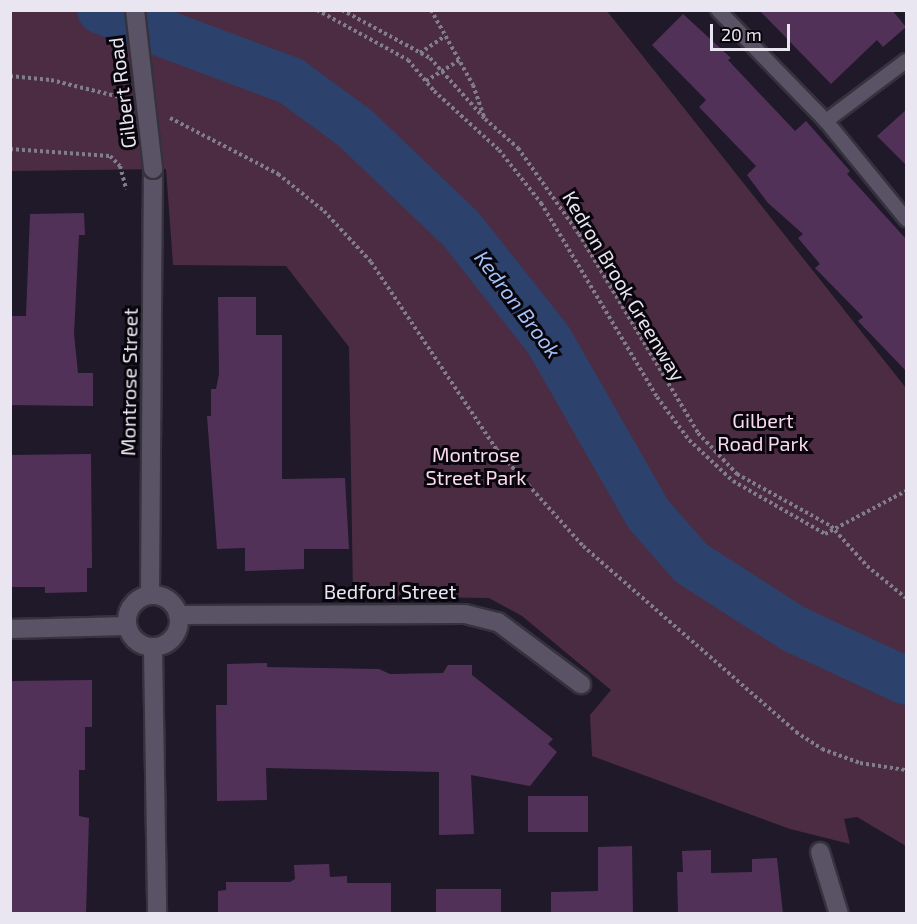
<!DOCTYPE html>
<style>
body{margin:0}
#map{position:relative;width:917px;height:924px;overflow:hidden;background:#1f1929;font-family:"Exo 2",sans-serif}
div>[style]{position:absolute}
[style*='--x']{left:calc(var(--x)*1px);top:calc(var(--y)*1px);width:calc(var(--w)*1px);rotate:calc(var(--a)*1deg)}
.green>*{inset:0;background:#4c2c42}
.river>*{height:48px;margin:-24px;padding:0 24px;transform-origin:24px;border-radius:24px;background:#2c416b}
.building>*{inset:0;background:#523159;transform-origin:0 0}
.path>*{height:4px;margin-top:-2px;transform-origin:0;background:repeating-linear-gradient(90deg,#827d8b 0 3px,transparent 0 6px)}
.roads{filter:drop-shadow(2px 0 #36323e) drop-shadow(-2px 0 #36323e) drop-shadow(0 2px #36323e) drop-shadow(0 -2px #36323e)}
.service>*{height:14px;margin:-7px;padding:0 7px;transform-origin:7px;border-radius:7px;background:#5a5366}
.minor>*{height:18px;margin:-9px;padding:0 9px;transform-origin:9px;border-radius:9px;background:#5a5366}
.tertiary>*{height:18px;margin:-9px;padding:0 9px;transform-origin:9px;border-radius:9px;background:#5a5366}
.tertiary>.ring{margin:-9px;padding:0;box-sizing:content-box;background:none;border:18px solid #5a5366;border-radius:50%}
.bridges{filter:drop-shadow(2px 0 #36323e) drop-shadow(-2px 0 #36323e) drop-shadow(0 2px #36323e) drop-shadow(0 -2px #36323e)}
.tertiary-bridge>*{height:18px;margin:-9px;padding:0 9px;transform-origin:9px;border-radius:9px;background:#5a5366}
span{translate:-50% -50%;white-space:nowrap;text-align:center;line-height:1.15;-webkit-text-stroke:6px #08060c;paint-order:stroke}
.street-label{font-size:20px;color:#e9e5f1}
.park-label{font-size:20px;color:#f9daee}
.water-label{font-size:21px;color:#a5c2fa;font-style:italic}
.frame{position:absolute;inset:0;border:12px solid #e9e5f1;pointer-events:none}
.scale{position:absolute;left:710px;top:24px;width:80px;height:27px;box-sizing:border-box;border:3px solid #e9e5f1;border-top:0;padding-left:8px;font-size:18px;line-height:21px;white-space:nowrap;color:#e9e5f1;-webkit-text-stroke:4px #08060c;paint-order:stroke}
</style>
<div id="map">
<div class="green">
<div style="clip-path:polygon(11px 11px,607px 11px,906px 388px,906px 846px,857px 817px,844px 819px,850px 844px,790px 829px,592px 756px,590px 715px,611px 690px,522px 616px,489px 598px,353px 596px,349px 347px,286px 266px,173px 265px,166px 169px,11px 171px)"></div>
</div>
<div class="river">
<div style="--x:101;--y:10;--w:203;--a:20.5"></div>
<div style="--x:291;--y:81;--w:79;--a:36.3"></div>
<div style="--x:355;--y:128;--w:146;--a:43.6"></div>
<div style="--x:461;--y:229;--w:140;--a:51.7"></div>
<div style="--x:548;--y:339;--w:203;--a:60.2"></div>
<div style="--x:649;--y:515;--w:64;--a:48.8"></div>
<div style="--x:691;--y:563;--w:122;--a:32.7"></div>
<div style="--x:794;--y:629;--w:123;--a:24.9"></div>
</div>
<div class="building">
<div style="clip-path:polygon(759px 10px,892px 10px,906px 27px,883px 47px,877px 40px,831px 84px)"></div>
<div style="clip-path:polygon(683px 14px,731px 58px,728px 60px,795px 131px,806px 121px,850px 171px,847px 174px,906px 239px,906px 371px,858px 321px,863px 317px,815px 268px,820px 264px,798px 238px,803px 234px,768px 203px,747px 175px,756px 166px,699px 107px,706px 100px,652px 45px)"></div>
<div style="clip-path:polygon(906px 110px,906px 165px,877px 136px)"></div>
<div style="clip-path:polygon(84px 213px,85px 235px,79px 235px,74px 334px,78px 373px,93px 373px,93px 406px,10px 405px,10px 316px,26px 316px,30px 214px)"></div>
<div style="clip-path:polygon(218px 297px,256px 297px,256px 335px,282px 335px,282px 479px,345px 478px,349px 549px,304px 549px,304px 569px,245px 571px,245px 548px,217px 549px,207px 416px,211px 416px,211px 389px,216px 389px,219px 374px)"></div>
<div style="clip-path:polygon(91px 454px,92px 568px,87px 568px,87px 592px,45px 593px,45px 587px,10px 587px,10px 455px)"></div>
<div style="clip-path:polygon(267px 663px,267px 667px,379px 669px,390px 674px,443px 673px,448px 665px,472px 665px,472px 675px,553px 739px,548px 744px,557px 752px,530px 786px,471px 775px,474px 834px,439px 835px,439px 772px,266px 768px,267px 800px,217px 801px,216px 705px,227px 705px,227px 664px)"></div>
<div style="clip-path:polygon(92px 680px,92px 727px,85px 727px,85px 770px,79px 770px,79px 816px,89px 818px,86px 914px,12px 914px,10px 681px)"></div>
<div style="left:588px;top:796px;width:36px;height:60px;rotate:90deg"></div>
<div style="clip-path:polygon(632px 846px,633px 914px,551px 914px,551px 892px,598px 891px,598px 847px)"></div>
<div style="clip-path:polygon(711px 850px,711px 873px,752px 872px,752px 859px,777px 858px,783px 914px,678px 914px,677px 872px,683px 872px,682px 851px)"></div>
<div style="clip-path:polygon(329px 864px,330px 877px,347px 876px,347px 883px,391px 883px,391px 914px,218px 914px,218px 891px,226px 890px,226px 882px,290px 882px,295px 879px,294px 865px)"></div>
<div style="left:501px;top:889px;width:25px;height:65px;rotate:90deg"></div>
</div>
<div class="path">
<div style="--x:317;--y:10;--w:104;--a:28.8"></div>
<div style="--x:408;--y:60;--w:40;--a:50"></div>
<div style="--x:434;--y:91;--w:88;--a:42.2"></div>
<div style="--x:499;--y:150;--w:68;--a:51.6"></div>
<div style="--x:541;--y:203;--w:226;--a:59.1"></div>
<div style="--x:657;--y:397;--w:54;--a:53.3"></div>
<div style="--x:689;--y:440;--w:60;--a:43"></div>
<div style="--x:733;--y:481;--w:106;--a:29.9"></div>
<div style="--x:825;--y:534;--w:92;--a:-28"></div>
<div style="--x:342;--y:10;--w:100;--a:28.6"></div>
<div style="--x:430;--y:58;--w:82;--a:48"></div>
<div style="--x:485;--y:119;--w:44;--a:41.3"></div>
<div style="--x:518;--y:148;--w:105;--a:54.7"></div>
<div style="--x:579;--y:234;--w:232;--a:59.1"></div>
<div style="--x:698;--y:433;--w:57;--a:46.4"></div>
<div style="--x:737;--y:474;--w:107;--a:29"></div>
<div style="--x:831;--y:526;--w:54;--a:48"></div>
<div style="--x:867;--y:566;--w:50;--a:39.4"></div>
<div style="--x:431;--y:10;--w:86;--a:60.8"></div>
<div style="--x:473;--y:85;--w:34;--a:71"></div>
<div style="--x:420;--y:53;--w:30;--a:-34"></div>
<div style="--x:10;--y:76;--w:41;--a:5.6"></div>
<div style="--x:51;--y:80;--w:75;--a:13.9"></div>
<div style="--x:426;--y:81;--w:39;--a:-32"></div>
<div style="--x:170;--y:118;--w:122;--a:27.4"></div>
<div style="--x:278;--y:174;--w:59;--a:38.8"></div>
<div style="--x:324;--y:211;--w:69;--a:47.3"></div>
<div style="--x:371;--y:262;--w:225;--a:56.2"></div>
<div style="--x:496;--y:449;--w:130;--a:48.1"></div>
<div style="--x:583;--y:546;--w:283;--a:41.1"></div>
<div style="--x:796;--y:732;--w:31;--a:33"></div>
<div style="--x:822;--y:749;--w:40;--a:20.2"></div>
<div style="--x:860;--y:763;--w:47;--a:8.7"></div>
<div style="--x:10;--y:149;--w:100;--a:4"></div>
<div style="--x:110;--y:156;--w:14;--a:45"></div>
<div style="--x:120;--y:166;--w:24;--a:75"></div>
</div>
<div class="roads">
<div class="service">
<div style="--x:718;--y:10;--w:155;--a:45.8"></div>
<div style="--x:826;--y:121;--w:127;--a:50.8"></div>
<div style="--x:826;--y:121;--w:100;--a:-36.9"></div>
</div>
<div class="minor">
<div style="--x:178;--y:615;--w:287;--a:-0.2"></div>
<div style="--x:465;--y:614;--w:34;--a:14"></div>
<div style="--x:498;--y:622;--w:104;--a:36.8"></div>
<div style="--x:10;--y:629;--w:117;--a:-1.5"></div>
<div style="--x:820;--y:852;--w:65;--a:73"></div>
</div>
<div class="tertiary">
<div style="--x:150;--y:595;--w:426;--a:-89.6"></div>
<div class="ring" style="left:127px;top:595px;width:34px;height:34px"></div>
<div style="--x:153;--y:648;--w:266;--a:89.1"></div>
</div>
</div>
<div class="bridges">
<div class="tertiary-bridge">
<div style="--x:135;--y:10;--w:160;--a:83.5"></div>
</div>
</div>
<div class="street-label">
<span style="left:122px;top:93px;rotate:-97deg">Gilbert Road</span>
<span style="left:624px;top:286px;rotate:59deg">Kedron Brook Greenway</span>
<span style="left:129px;top:382px;rotate:-89deg">Montrose Street</span>
<span style="left:390px;top:591px">Bedford Street</span>
</div>
<div class="park-label">
<span style="left:763px;top:432px">Gilbert<br>Road Park</span>
<span style="left:476px;top:466px">Montrose<br>Street Park</span>
</div>
<div class="water-label">
<span style="left:518px;top:304px;rotate:53deg">Kedron Brook</span>
</div>
<div class="frame"></div>
<div class="scale">20 m</div>
</div>
